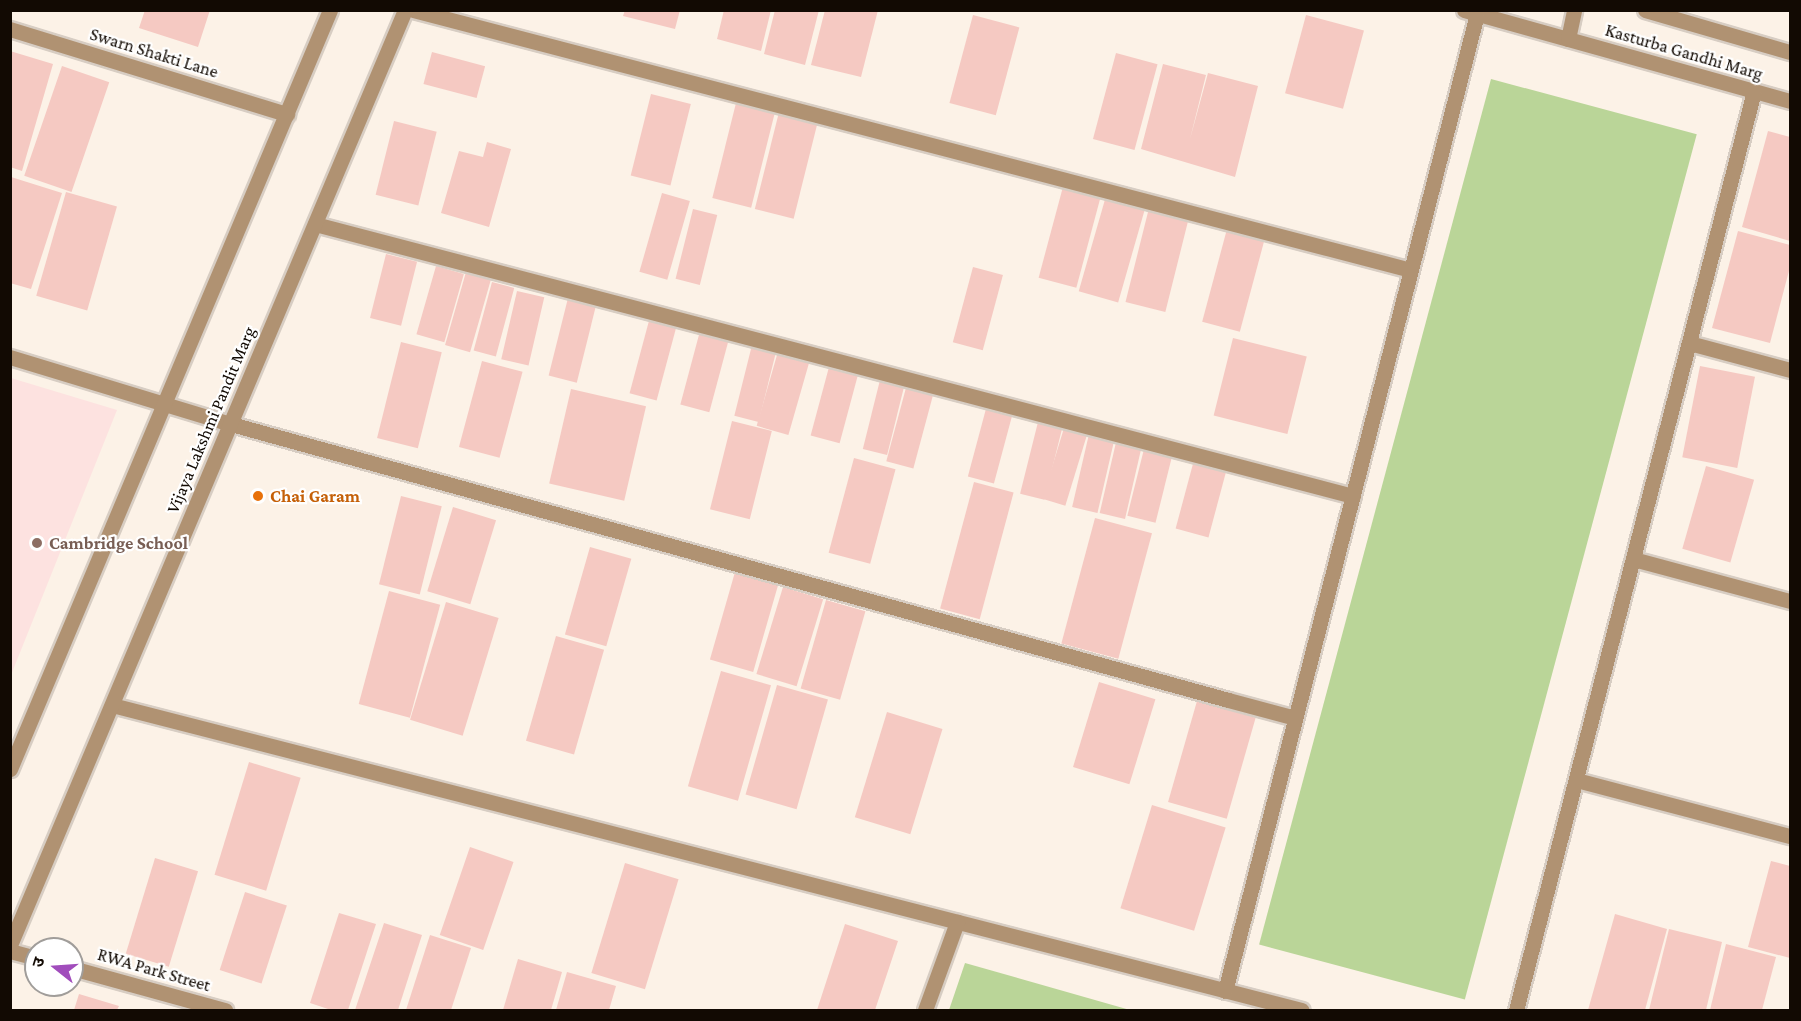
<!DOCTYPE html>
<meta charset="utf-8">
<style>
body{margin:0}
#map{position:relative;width:1801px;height:1021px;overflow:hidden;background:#fcf2e7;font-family:"Crimson Pro","Noto Sans Devanagari",serif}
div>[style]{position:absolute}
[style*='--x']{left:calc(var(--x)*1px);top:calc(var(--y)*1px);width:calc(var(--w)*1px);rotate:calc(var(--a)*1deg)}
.education>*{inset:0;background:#fde2e0}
.green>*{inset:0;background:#bad598;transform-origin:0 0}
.building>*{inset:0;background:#f5c9c2;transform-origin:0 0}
.roads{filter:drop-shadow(2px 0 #d7cdc3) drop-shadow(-2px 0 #d7cdc3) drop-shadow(0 2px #d7cdc3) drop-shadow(0 -2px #d7cdc3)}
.service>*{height:15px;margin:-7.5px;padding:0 7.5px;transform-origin:7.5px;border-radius:7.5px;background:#b09272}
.minor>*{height:15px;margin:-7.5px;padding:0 7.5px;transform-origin:7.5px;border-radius:7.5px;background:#b09272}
.tertiary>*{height:15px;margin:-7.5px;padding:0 7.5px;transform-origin:7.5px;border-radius:7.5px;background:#b09272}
.dots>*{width:16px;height:16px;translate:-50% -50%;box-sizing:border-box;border:3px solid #fff;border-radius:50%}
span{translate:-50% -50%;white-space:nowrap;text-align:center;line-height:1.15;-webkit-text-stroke:4.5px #fff;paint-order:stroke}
.street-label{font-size:18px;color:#120a03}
.food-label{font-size:18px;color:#c56008;font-weight:700}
.left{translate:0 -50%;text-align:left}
.education-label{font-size:18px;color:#785e54;font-weight:700}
.frame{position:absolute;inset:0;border:12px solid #120a03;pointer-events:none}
.north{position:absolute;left:24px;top:937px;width:60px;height:60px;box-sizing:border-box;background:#fff;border:2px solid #a09d9a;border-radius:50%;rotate:287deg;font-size:16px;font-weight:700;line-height:24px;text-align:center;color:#120a03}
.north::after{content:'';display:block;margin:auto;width:21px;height:27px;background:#a14dbc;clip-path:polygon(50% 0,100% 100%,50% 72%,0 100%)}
</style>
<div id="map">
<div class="education">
<div style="clip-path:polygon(11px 378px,117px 410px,11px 675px,10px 378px)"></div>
</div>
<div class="green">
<div style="left:1491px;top:79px;width:213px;height:896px;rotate:15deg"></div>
<div style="clip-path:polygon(965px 963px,1130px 1010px,949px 1010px)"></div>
</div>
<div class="building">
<div style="clip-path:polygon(145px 10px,210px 10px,198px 47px,139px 28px)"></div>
<div style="clip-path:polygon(625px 10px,680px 10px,675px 29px,623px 16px)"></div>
<div style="clip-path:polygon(724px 10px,771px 10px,761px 51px,717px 39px)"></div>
<div style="clip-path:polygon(775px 10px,819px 10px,805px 65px,764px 54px)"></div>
<div style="clip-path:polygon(825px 10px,878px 10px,861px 77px,811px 65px)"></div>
<div style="left:973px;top:15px;width:48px;height:91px;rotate:15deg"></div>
<div style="left:1306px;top:15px;width:60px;height:81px;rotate:15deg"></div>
<div style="clip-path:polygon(10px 51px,53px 64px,22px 171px,10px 167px)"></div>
<div style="left:432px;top:52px;width:55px;height:33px;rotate:15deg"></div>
<div style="left:1116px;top:53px;width:43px;height:89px;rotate:15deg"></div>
<div style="clip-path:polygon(1163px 64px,1206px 75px,1190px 139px,1208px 73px,1258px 86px,1235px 177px,1141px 149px)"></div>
<div style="left:62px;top:66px;width:50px;height:116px;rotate:19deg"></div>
<div style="left:651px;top:94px;width:41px;height:84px;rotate:14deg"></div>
<div style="left:737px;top:99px;width:40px;height:102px;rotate:14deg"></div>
<div style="left:779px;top:112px;width:40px;height:100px;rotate:14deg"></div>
<div style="left:394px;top:121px;width:44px;height:76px;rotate:14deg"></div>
<div style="clip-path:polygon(1768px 131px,1790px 137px,1790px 241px,1742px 227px)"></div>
<div style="clip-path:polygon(487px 142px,511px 149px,489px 227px,441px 213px,459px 151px,483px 157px)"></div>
<div style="clip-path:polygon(11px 177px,62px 193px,31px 289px,10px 283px)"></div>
<div style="left:1064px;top:183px;width:39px;height:98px;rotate:15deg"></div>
<div style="left:66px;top:192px;width:53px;height:108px;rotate:16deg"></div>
<div style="left:662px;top:193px;width:29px;height:82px;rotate:16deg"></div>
<div style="left:1106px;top:196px;width:41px;height:99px;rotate:16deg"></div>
<div style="left:1149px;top:208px;width:41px;height:97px;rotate:14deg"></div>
<div style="left:693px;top:209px;width:25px;height:72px;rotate:14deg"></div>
<div style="left:1227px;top:229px;width:39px;height:96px;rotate:15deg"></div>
<div style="clip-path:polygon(1738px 231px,1790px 245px,1790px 267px,1770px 343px,1712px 328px)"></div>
<div style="left:386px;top:254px;width:32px;height:66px;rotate:14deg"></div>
<div style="left:436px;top:266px;width:29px;height:71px;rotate:16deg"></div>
<div style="left:973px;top:267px;width:31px;height:78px;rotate:15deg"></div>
<div style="left:466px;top:272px;width:26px;height:76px;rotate:16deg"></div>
<div style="left:492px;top:282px;width:23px;height:71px;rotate:15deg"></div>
<div style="left:517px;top:291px;width:28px;height:70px;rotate:13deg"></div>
<div style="left:568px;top:298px;width:29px;height:80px;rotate:14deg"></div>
<div style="left:650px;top:317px;width:28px;height:79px;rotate:15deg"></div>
<div style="left:700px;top:331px;width:30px;height:76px;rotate:15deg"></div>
<div style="left:1233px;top:338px;width:76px;height:80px;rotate:14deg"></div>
<div style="left:401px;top:342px;width:42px;height:99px;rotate:14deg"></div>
<div style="left:752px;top:345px;width:25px;height:73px;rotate:14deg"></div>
<div style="left:779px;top:348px;width:33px;height:81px;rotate:16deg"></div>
<div style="left:482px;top:361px;width:42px;height:89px;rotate:15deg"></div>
<div style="left:1700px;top:366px;width:56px;height:93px;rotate:11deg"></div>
<div style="left:829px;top:367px;width:30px;height:71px;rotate:15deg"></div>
<div style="left:880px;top:380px;width:25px;height:71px;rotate:14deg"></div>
<div style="left:907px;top:384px;width:28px;height:80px;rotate:15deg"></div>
<div style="left:571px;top:389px;width:77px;height:97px;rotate:13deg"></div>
<div style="left:987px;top:405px;width:27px;height:74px;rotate:15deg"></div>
<div style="left:732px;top:421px;width:41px;height:91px;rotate:14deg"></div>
<div style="left:1038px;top:422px;width:25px;height:74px;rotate:14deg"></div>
<div style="left:1064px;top:428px;width:24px;height:74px;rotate:17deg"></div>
<div style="left:1089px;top:434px;width:26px;height:75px;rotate:13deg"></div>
<div style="left:1117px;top:438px;width:26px;height:77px;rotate:13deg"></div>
<div style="left:1145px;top:445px;width:29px;height:73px;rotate:14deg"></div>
<div style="left:854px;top:458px;width:43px;height:98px;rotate:15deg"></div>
<div style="left:1194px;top:460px;width:34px;height:71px;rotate:15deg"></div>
<div style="left:1706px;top:466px;width:50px;height:86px;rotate:16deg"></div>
<div style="left:974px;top:482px;width:41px;height:131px;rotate:15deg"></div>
<div style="left:401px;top:496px;width:42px;height:91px;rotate:14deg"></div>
<div style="left:453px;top:507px;width:45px;height:88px;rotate:17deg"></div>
<div style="left:1095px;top:518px;width:59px;height:130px;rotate:15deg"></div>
<div style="left:590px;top:547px;width:43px;height:91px;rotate:16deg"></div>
<div style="left:735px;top:572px;width:45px;height:91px;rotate:16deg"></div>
<div style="left:783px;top:587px;width:42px;height:91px;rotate:17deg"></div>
<div style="left:389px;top:591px;width:53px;height:117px;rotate:15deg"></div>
<div style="left:826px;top:600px;width:41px;height:92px;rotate:16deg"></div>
<div style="left:446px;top:602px;width:55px;height:123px;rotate:17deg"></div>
<div style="left:556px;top:636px;width:50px;height:109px;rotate:16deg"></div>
<div style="left:721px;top:671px;width:52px;height:120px;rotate:16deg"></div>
<div style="left:1099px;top:682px;width:59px;height:89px;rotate:17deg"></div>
<div style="left:777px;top:685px;width:53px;height:114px;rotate:16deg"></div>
<div style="left:1197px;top:701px;width:61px;height:105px;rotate:16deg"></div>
<div style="left:887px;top:712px;width:58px;height:110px;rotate:17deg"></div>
<div style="left:249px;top:762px;width:54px;height:118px;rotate:17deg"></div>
<div style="left:1152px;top:805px;width:77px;height:108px;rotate:17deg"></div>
<div style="left:470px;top:847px;width:46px;height:93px;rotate:19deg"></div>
<div style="left:155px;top:858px;width:45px;height:100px;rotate:17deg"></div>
<div style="clip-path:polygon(1771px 861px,1790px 866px,1790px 958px,1748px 947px)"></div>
<div style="left:625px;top:863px;width:56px;height:115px;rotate:17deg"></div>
<div style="left:245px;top:892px;width:44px;height:82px;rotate:18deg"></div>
<div style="clip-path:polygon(339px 913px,376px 924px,348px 1010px,331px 1010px,310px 1003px)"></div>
<div style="clip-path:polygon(1615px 914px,1667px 929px,1645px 1010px,1588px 1010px)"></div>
<div style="clip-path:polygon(384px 923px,422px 935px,398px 1010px,355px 1010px)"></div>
<div style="clip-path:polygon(845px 924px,898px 941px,875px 1010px,817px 1010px)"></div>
<div style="clip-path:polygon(1669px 929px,1722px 942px,1706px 1010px,1649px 1010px)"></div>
<div style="clip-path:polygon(430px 935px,471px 948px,451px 1010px,406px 1010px)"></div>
<div style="clip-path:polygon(1726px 944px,1776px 957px,1762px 1010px,1710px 1010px)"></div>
<div style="clip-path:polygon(518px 959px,562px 972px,551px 1010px,503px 1010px)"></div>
<div style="clip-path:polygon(567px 972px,616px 986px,609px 1010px,556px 1010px)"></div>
<div style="clip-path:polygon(79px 994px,119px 1006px,117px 1010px,74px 1010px)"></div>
</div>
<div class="roads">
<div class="service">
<div style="--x:1228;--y:700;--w:69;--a:15"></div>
</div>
<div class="minor">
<div style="--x:413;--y:10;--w:1031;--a:14.6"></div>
<div style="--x:1464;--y:10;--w:338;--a:15.6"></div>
<div style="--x:1645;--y:10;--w:151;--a:16.2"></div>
<div style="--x:10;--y:29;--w:290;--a:17.1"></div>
<div style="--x:1568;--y:39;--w:30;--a:-78"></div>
<div style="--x:315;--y:224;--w:1073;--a:14.68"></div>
<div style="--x:1689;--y:343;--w:105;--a:15"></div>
<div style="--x:10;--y:357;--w:231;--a:16.9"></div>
<div style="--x:231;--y:424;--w:1034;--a:15.47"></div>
<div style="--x:1633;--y:559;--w:163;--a:15"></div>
<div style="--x:112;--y:705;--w:1228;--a:14.38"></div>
<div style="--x:1576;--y:780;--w:221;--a:14.7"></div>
<div style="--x:10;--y:951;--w:27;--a:15"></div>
<div style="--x:72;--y:968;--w:159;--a:15.4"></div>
<div style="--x:1225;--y:991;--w:1009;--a:-75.54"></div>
<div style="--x:925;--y:1010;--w:94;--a:-70"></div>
<div style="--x:1516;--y:1010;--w:949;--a:-75.48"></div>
</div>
<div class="tertiary">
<div style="--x:10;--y:769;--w:824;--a:-67.14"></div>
<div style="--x:10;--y:945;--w:1015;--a:-67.1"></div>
</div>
</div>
<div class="dots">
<div style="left:258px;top:496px;background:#e8710a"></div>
<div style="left:37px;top:543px;background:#8d6e63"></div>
</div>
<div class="street-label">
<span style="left:1684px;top:52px;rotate:16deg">Kasturba Gandhi Marg</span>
<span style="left:154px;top:53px;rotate:17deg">Swarn Shakti Lane</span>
<span style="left:211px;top:420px;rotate:-67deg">Vijaya Lakshmi Pandit Marg</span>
<span style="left:154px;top:970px;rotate:16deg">RWA Park Street</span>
</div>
<div class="food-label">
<span class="left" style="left:270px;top:496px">Chai Garam</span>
</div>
<div class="education-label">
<span class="left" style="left:49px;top:543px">Cambridge School</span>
</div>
<div class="frame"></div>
<div class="north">उ</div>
</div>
